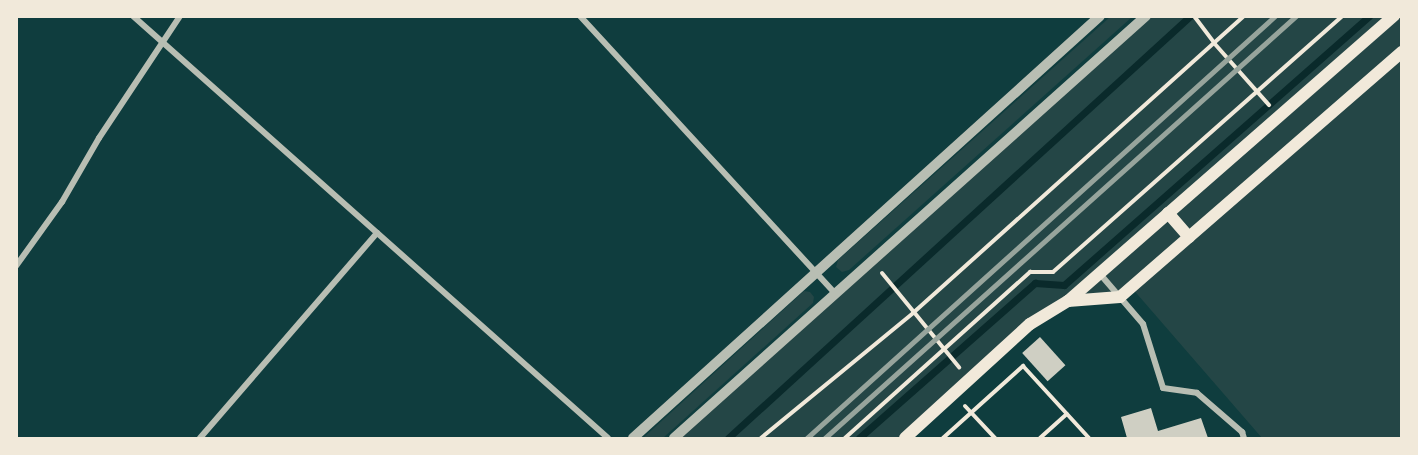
<!DOCTYPE html>
<style>
body{margin:0}
#map{position:relative;width:1418px;height:455px;overflow:hidden;background:#0f3d3e;font-family:"Sofia Sans Condensed",sans-serif}
div>[style]{position:absolute}
[style*='--x']{left:calc(var(--x)*1px);top:calc(var(--y)*1px);width:calc(var(--w)*1px);rotate:calc(var(--a)*1deg)}
.green>*{inset:0;background:#244646}
.stream>*{height:7px;margin:-3.5px;padding:0 3.5px;transform-origin:3.5px;border-radius:3.5px;background:#0a2a2b}
.building>*{inset:0;background:#cfcfc3;transform-origin:0 0}
.path>*{height:4px;margin:-2px;padding:0 2px;transform-origin:2px;border-radius:2px;background:#f1e9da}
.minor>*{height:6px;margin:-3px;padding:0 3px;transform-origin:3px;border-radius:3px;background:#b8beb3}
.tertiary>*{height:10px;margin:-5px;padding:0 5px;transform-origin:5px;border-radius:5px;background:#b8beb3}
.secondary>*{height:12px;margin:-6px;padding:0 6px;transform-origin:6px;border-radius:6px;background:#f1e9da}
.rail>*{height:4.5px;margin:-2.25px;padding:0 2.25px;transform-origin:2.25px;border-radius:2.25px;background:#97a49c}
span{translate:-50% -50%;white-space:nowrap;text-align:center;line-height:1.15;-webkit-text-stroke:6px #f1e9da;paint-order:stroke}
.frame{position:absolute;inset:0;border:18px solid #f1e9da;pointer-events:none}
</style>
<div id="map">
<div class="green">
<div style="clip-path:polygon(1110px 17px,1132px 17px,849px 270px,842px 272px,836px 267px,838px 260px)"></div>
<div style="clip-path:polygon(1146px 17px,1401px 17px,1401px 438px,1262px 438px,1131px 287px,1120px 297px,1068px 301px,1030px 324px,905px 438px,674px 438px)"></div>
<div style="clip-path:polygon(804px 291px,810px 292px,814px 297px,813px 303px,663px 438px,643px 438px)"></div>
</div>
<div class="stream">
<div style="--x:728;--y:438;--w:626;--a:-42.41"></div>
<div style="--x:859;--y:438;--w:235;--a:-41.4"></div>
<div style="--x:1035;--y:283;--w:29;--a:4"></div>
<div style="--x:1064;--y:285;--w:407;--a:-41.4"></div>
</div>
<div class="building">
<div style="left:1040px;top:337px;width:38px;height:24px;rotate:48deg"></div>
<div style="clip-path:polygon(1151px 408px,1158px 431px,1201px 418px,1208px 438px,1127px 438px,1121px 417px)"></div>
</div>
<div class="path">
<div style="--x:1194;--y:16;--w:34;--a:53"></div>
<div style="--x:1214;--y:43;--w:83;--a:48.4"></div>
<div style="--x:882;--y:273;--w:122;--a:50.7"></div>
<div style="--x:965;--y:406;--w:44;--a:46.8"></div>
<div style="--x:761;--y:438;--w:197;--a:-39.4"></div>
<div style="--x:913;--y:313;--w:445;--a:-41.9"></div>
<div style="--x:845;--y:438;--w:249;--a:-41.9"></div>
<div style="--x:1030;--y:272;--w:23;--a:0"></div>
<div style="--x:1053;--y:272;--w:386;--a:-41.5"></div>
<div style="--x:943;--y:438;--w:108;--a:-42"></div>
<div style="--x:1023;--y:366;--w:98;--a:47.5"></div>
<div style="--x:1040;--y:438;--w:36;--a:-42"></div>
</div>
<div class="minor">
<div style="--x:133;--y:16;--w:635;--a:41.62"></div>
<div style="--x:580;--y:16;--w:378;--a:47.4"></div>
<div style="--x:16;--y:266;--w:79;--a:-54.3"></div>
<div style="--x:62;--y:202;--w:74;--a:-60"></div>
<div style="--x:99;--y:138;--w:146;--a:-56.4"></div>
<div style="--x:1100;--y:274;--w:66;--a:49.3"></div>
<div style="--x:1143;--y:324;--w:67;--a:72.6"></div>
<div style="--x:1163;--y:388;--w:34;--a:8"></div>
<div style="--x:1197;--y:393;--w:60;--a:40.9"></div>
<div style="--x:1242;--y:432;--w:6;--a:72"></div>
<div style="--x:200;--y:438;--w:271;--a:-49.2"></div>
</div>
<div class="tertiary">
<div style="--x:633;--y:438;--w:629;--a:-42.1"></div>
<div style="--x:674;--y:438;--w:633;--a:-41.8"></div>
</div>
<div class="secondary">
<div style="--x:1168;--y:213;--w:32;--a:49"></div>
<div style="--x:1068;--y:301;--w:52;--a:-4.4"></div>
<div style="--x:1120;--y:297;--w:374;--a:-41"></div>
<div style="--x:905;--y:438;--w:169;--a:-42.4"></div>
<div style="--x:1030;--y:324;--w:44;--a:-31.2"></div>
<div style="--x:1068;--y:301;--w:433;--a:-41.2"></div>
</div>
<div class="rail">
<div style="--x:807;--y:438;--w:630;--a:-42.04"></div>
<div style="--x:825;--y:438;--w:632;--a:-41.86"></div>
</div>
<div class="frame"></div>
</div>
